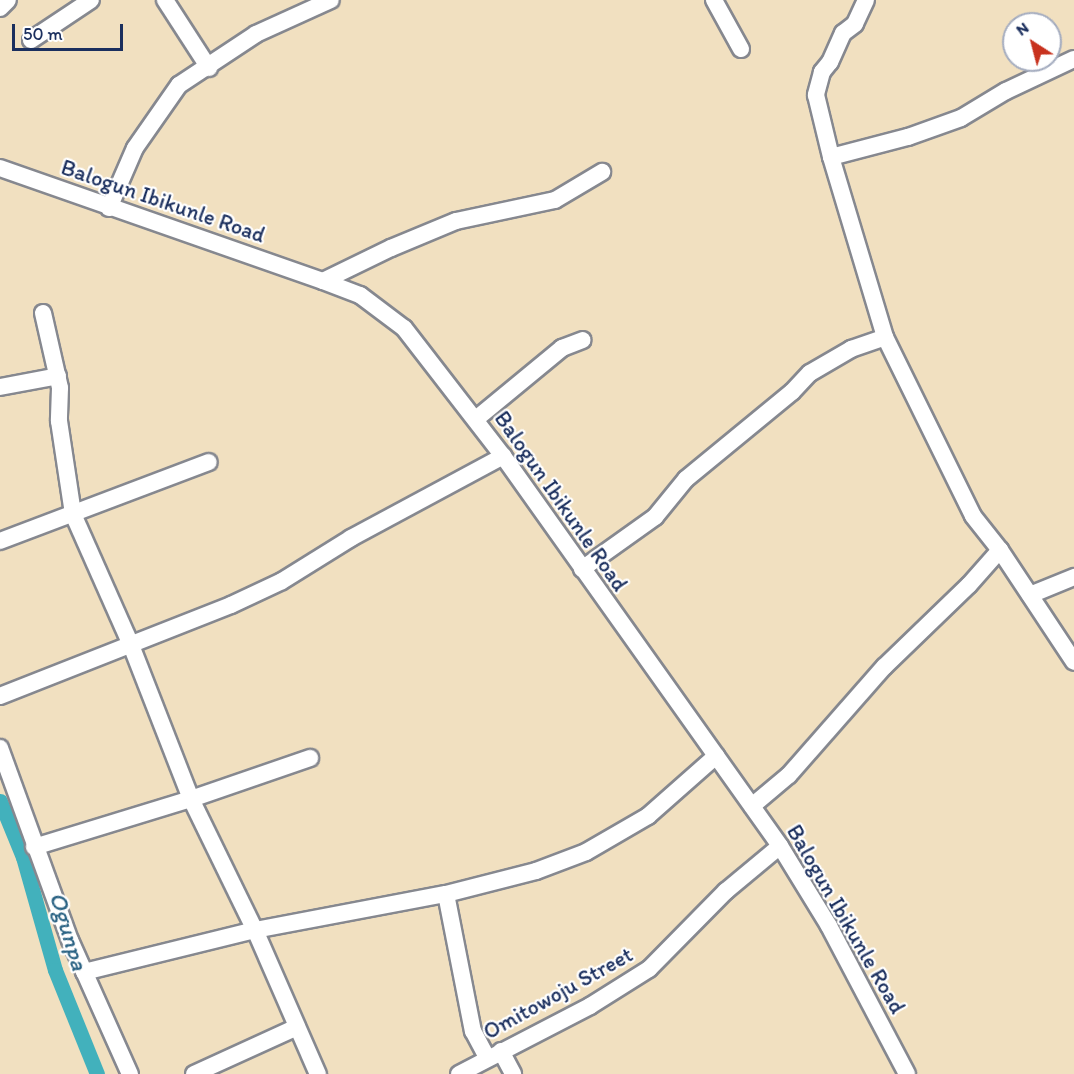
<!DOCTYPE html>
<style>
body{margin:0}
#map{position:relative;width:1074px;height:1074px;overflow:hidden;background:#f1e0c0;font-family:Itim,sans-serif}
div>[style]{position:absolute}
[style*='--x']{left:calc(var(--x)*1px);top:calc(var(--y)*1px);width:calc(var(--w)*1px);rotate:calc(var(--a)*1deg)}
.canal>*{height:15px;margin:-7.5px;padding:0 7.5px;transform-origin:7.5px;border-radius:7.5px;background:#42b1bc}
.roads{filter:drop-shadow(2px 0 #86888f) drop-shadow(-2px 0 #86888f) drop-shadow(0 2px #86888f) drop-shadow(0 -2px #86888f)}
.minor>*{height:16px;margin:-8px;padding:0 8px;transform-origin:8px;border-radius:8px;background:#fff}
span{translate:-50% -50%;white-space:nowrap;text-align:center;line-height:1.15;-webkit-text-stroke:4.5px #fff;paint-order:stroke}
.street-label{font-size:22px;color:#1b2f5e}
.water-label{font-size:24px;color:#2b6384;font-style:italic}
.north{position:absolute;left:1002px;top:12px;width:60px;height:60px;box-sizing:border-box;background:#fff;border:2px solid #a4acbf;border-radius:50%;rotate:324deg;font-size:16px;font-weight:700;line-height:24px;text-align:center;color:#1b2f5e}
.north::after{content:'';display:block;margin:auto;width:21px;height:27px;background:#c8321e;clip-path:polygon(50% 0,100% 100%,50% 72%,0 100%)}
.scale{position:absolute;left:12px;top:24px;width:111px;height:27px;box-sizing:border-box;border:3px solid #1b2f5e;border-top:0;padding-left:8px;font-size:18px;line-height:21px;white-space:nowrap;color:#1b2f5e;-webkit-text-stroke:4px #fff;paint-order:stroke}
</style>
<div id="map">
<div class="canal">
<div style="--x:0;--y:801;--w:61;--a:67.7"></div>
<div style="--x:23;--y:857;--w:117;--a:74.2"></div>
<div style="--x:55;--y:970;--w:112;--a:68"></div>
</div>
<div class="roads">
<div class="minor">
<div style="--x:165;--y:0;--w:81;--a:57.1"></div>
<div style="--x:714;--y:0;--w:56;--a:61.1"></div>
<div style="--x:866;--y:0;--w:26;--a:115"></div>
<div style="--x:855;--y:24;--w:15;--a:143"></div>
<div style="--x:843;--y:33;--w:32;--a:114"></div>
<div style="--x:830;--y:62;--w:13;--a:129"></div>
<div style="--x:822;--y:72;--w:24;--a:105"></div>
<div style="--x:816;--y:95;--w:64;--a:76.4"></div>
<div style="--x:831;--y:157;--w:188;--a:73.3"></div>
<div style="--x:885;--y:337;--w:199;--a:63.8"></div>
<div style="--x:973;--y:516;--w:43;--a:51.5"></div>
<div style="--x:1000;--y:550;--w:134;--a:56.5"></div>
<div style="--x:0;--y:8;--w:11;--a:-45"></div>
<div style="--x:31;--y:40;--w:72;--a:-33.7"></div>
<div style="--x:831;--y:157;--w:80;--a:-14.6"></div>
<div style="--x:908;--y:137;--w:56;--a:-19.7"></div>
<div style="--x:961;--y:118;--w:52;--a:-31"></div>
<div style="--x:1006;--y:91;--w:75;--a:-25.2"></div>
<div style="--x:0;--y:168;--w:342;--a:19.3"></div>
<div style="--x:323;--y:281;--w:40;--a:21"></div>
<div style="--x:360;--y:295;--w:55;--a:36.9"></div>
<div style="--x:404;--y:328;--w:162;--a:52.3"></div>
<div style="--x:503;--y:456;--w:478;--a:54.6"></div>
<div style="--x:780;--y:846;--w:94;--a:58.5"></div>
<div style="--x:829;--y:926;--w:167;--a:62.2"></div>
<div style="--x:109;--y:208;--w:65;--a:-66.6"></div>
<div style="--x:135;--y:148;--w:77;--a:-55.1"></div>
<div style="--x:179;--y:85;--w:92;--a:-33.5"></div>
<div style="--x:256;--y:34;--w:82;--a:-24.4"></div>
<div style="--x:323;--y:281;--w:76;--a:-25.9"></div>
<div style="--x:391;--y:248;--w:70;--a:-22.6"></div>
<div style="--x:456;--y:221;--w:101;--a:-12"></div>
<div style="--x:555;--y:200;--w:55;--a:-30.8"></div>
<div style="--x:43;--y:313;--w:77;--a:77.2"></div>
<div style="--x:60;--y:388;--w:33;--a:92"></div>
<div style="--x:59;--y:421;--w:94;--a:81.4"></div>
<div style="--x:73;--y:514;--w:143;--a:66.1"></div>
<div style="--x:131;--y:645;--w:165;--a:68.7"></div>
<div style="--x:191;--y:799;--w:146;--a:64"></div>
<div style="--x:255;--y:930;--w:157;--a:66.4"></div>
<div style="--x:0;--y:387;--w:59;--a:-10.7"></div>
<div style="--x:476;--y:419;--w:112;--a:-39.5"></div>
<div style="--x:562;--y:348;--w:22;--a:-21"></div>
<div style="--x:0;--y:541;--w:223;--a:-20.7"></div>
<div style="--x:582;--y:569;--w:90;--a:-35.5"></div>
<div style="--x:655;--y:517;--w:49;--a:-50.8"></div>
<div style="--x:686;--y:479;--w:137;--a:-39.4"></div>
<div style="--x:792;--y:392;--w:26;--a:-47"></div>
<div style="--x:810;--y:373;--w:48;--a:-30.3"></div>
<div style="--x:851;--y:349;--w:36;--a:-19"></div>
<div style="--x:1030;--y:595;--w:48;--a:-22.2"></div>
<div style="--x:0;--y:696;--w:248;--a:-21.5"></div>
<div style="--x:231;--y:605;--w:56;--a:-25.2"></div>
<div style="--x:282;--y:581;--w:81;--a:-31.9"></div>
<div style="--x:351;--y:538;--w:173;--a:-28.3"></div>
<div style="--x:0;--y:748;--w:204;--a:70"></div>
<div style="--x:70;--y:940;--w:147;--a:65.9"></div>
<div style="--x:752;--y:806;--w:48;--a:-40"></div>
<div style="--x:789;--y:775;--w:144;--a:-48.7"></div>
<div style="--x:884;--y:667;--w:118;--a:-44"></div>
<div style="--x:969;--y:585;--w:47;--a:-48.5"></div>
<div style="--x:34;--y:847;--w:164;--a:-17"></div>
<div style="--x:191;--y:799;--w:126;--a:-19"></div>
<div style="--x:446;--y:894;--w:140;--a:78.9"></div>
<div style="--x:473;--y:1031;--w:30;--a:62"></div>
<div style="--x:84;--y:972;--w:176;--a:-13.8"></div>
<div style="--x:255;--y:930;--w:194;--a:-10.7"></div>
<div style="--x:446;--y:894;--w:93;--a:-14.3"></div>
<div style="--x:536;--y:871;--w:53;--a:-20.8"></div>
<div style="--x:586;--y:852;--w:72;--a:-30.1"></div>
<div style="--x:648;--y:816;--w:91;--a:-41.4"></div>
<div style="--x:501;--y:1051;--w:26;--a:62"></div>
<div style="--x:194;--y:1074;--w:113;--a:-24.5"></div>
<div style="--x:459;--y:1074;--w:148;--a:-27.4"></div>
<div style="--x:590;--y:1006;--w:70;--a:-32.1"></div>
<div style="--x:649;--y:969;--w:110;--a:-45.4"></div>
<div style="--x:726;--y:891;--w:70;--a:-39.8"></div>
</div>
</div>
<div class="street-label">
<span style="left:163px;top:201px;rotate:19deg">Balogun Ibikunle Road</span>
<span style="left:561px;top:501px;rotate:55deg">Balogun Ibikunle Road</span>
<span style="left:846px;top:919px;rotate:60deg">Balogun Ibikunle Road</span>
<span style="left:558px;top:993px;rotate:-29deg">Omitowoju Street</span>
</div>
<div class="water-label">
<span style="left:69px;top:931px;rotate:73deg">Ogunpa</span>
</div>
<div class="north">N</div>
<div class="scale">50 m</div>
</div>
